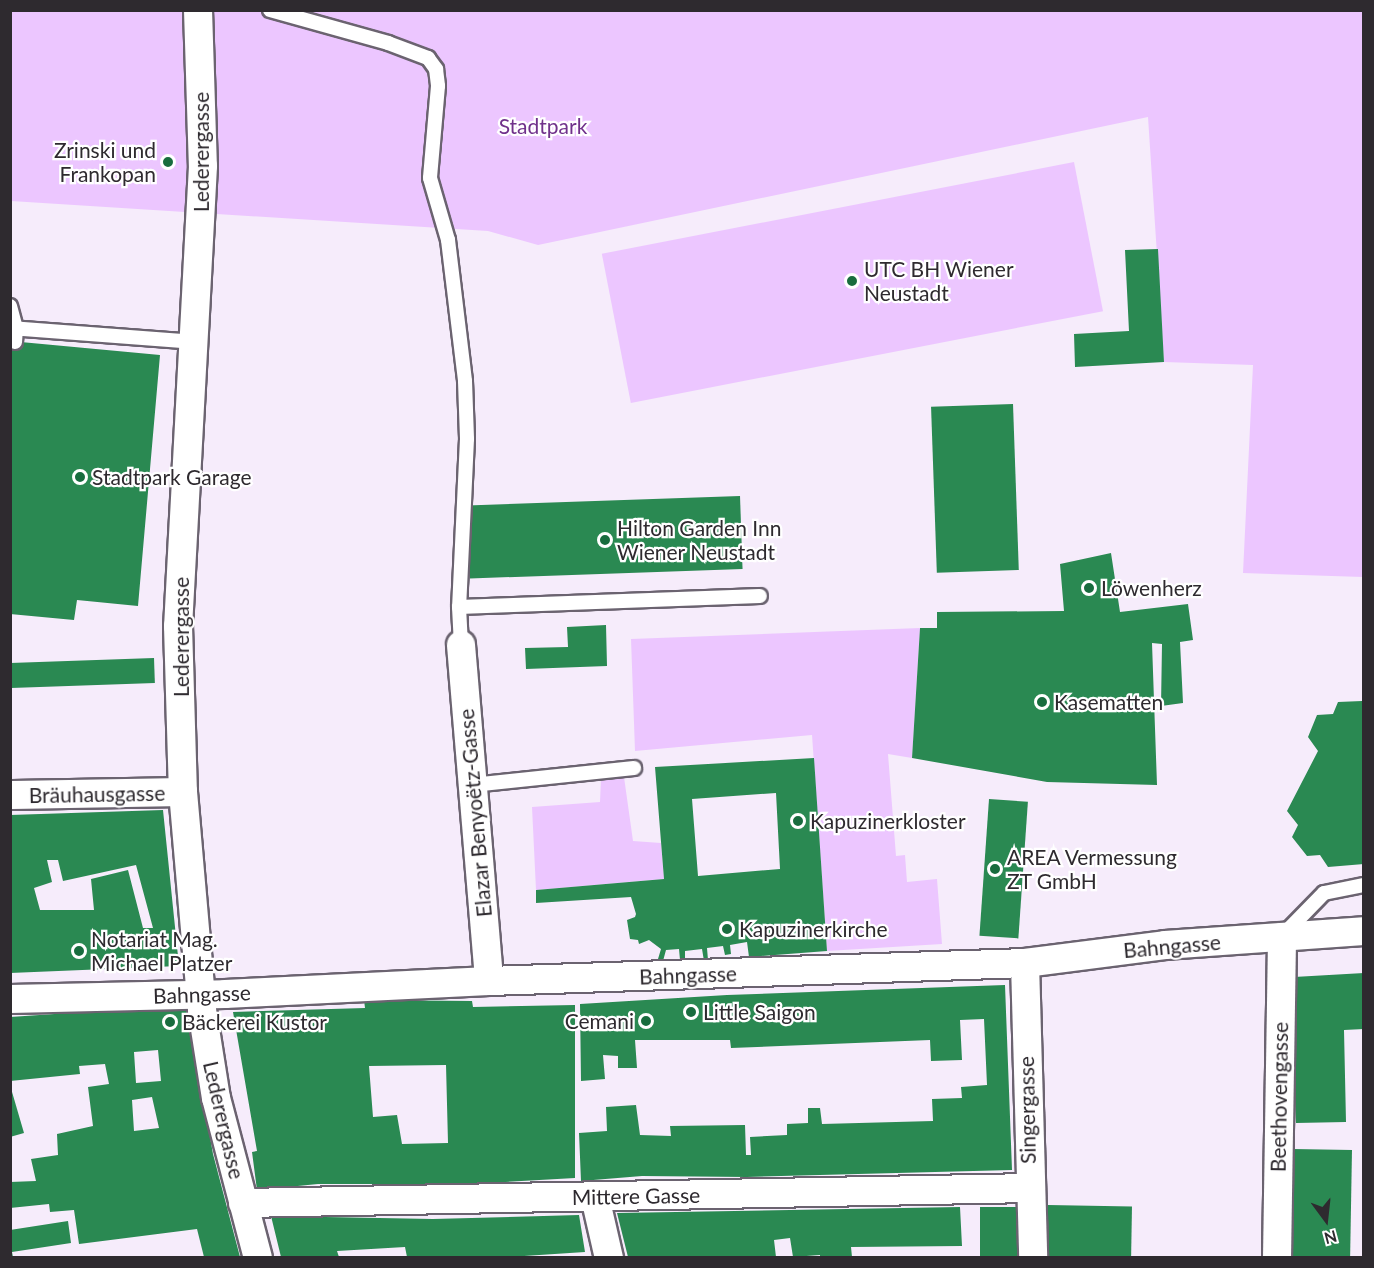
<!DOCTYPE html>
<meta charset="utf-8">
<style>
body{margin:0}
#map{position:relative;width:1374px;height:1268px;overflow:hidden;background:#f6ecfb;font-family:Lato,sans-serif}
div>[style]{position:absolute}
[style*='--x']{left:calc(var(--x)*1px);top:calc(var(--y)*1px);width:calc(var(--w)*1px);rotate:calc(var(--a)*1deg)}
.green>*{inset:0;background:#ecc6ff;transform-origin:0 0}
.building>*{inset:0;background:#2a8952;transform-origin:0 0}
.roads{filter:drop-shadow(2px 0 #6b6370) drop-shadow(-2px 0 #6b6370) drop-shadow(0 2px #6b6370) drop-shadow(0 -2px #6b6370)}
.lane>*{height:14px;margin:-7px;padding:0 7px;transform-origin:7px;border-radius:7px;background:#fff}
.street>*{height:28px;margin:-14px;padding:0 14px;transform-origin:14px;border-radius:14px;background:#fff}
.dots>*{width:16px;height:16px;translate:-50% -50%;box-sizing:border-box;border:3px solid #fff;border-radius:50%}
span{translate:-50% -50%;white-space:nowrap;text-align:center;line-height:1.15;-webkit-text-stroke:4.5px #fff;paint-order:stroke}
.park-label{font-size:21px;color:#70318b}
.poi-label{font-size:21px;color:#2e2a2f}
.right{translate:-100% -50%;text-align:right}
.left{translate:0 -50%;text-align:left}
.street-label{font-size:21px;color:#2e2a2f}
.frame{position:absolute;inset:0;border:12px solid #2e2a2f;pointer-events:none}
.north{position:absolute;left:1296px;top:1190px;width:60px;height:60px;-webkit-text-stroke:4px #fff;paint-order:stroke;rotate:165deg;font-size:16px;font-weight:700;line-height:24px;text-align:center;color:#2e2a2f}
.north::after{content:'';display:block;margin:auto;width:21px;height:27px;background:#2e2a2f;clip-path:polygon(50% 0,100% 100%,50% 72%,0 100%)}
</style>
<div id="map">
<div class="green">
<div style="clip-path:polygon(10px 11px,1363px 11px,1363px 577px,1243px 573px,1253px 365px,1164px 362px,1148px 117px,538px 245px,488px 231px,11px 201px)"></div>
<div style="left:1074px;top:162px;width:152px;height:481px;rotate:79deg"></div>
<div style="clip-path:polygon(920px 628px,912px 758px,888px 754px,896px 856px,905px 855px,907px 882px,937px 879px,942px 944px,827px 951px,812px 735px,635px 751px,631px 639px)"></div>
<div style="clip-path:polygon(624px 777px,633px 841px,661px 843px,664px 879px,536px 890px,532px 807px,600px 802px,601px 778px)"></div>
</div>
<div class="building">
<div style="clip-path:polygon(1158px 249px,1164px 362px,1075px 367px,1074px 334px,1129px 331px,1125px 250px)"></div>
<div style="clip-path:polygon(10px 341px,160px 355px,138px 606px,77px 600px,74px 620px,10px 614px)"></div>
<div style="left:1013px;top:404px;width:166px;height:82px;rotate:88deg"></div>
<div style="left:740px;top:496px;width:73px;height:273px;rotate:88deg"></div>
<div style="clip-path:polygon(1111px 553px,1120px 612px,1188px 604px,1193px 640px,1180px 642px,1183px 703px,1161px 706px,1162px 644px,1152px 643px,1157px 785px,1047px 782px,912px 758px,920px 628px,937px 628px,937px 612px,1064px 611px,1060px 564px)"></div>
<div style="clip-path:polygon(606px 625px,607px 666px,526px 669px,525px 648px,568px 647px,567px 627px)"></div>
<div style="left:154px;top:658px;width:25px;height:144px;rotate:88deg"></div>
<div style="clip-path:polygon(1362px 701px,1364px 864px,1328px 867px,1320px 855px,1307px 856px,1292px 837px,1298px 825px,1287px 811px,1318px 751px,1308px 737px,1317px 715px,1333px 714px,1338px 702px)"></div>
<div style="clip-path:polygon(evenodd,814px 758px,827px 951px,749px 957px,747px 942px,730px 945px,731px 954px,725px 955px,723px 946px,707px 948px,708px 960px,704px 961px,702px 949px,685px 951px,685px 959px,680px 960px,679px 949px,666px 950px,663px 961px,658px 959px,661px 949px,649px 940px,639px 944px,638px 940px,630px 939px,627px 920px,635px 917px,636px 914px,631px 897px,536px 903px,536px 890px,664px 879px,655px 767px,814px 758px,776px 793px,780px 869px,698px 876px,692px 799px,776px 793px)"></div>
<div style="left:989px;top:799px;width:39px;height:137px;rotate:4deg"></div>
<div style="clip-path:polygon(evenodd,163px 810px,179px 966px,10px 973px,10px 815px,163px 810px,47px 860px,58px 860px,63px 881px,136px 865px,153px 928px,143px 928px,128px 870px,91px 879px,94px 910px,40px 910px,34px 888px,52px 882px,47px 860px)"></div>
<div style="clip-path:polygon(1364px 973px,1364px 1029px,1344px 1030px,1346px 1122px,1296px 1123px,1293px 1056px,1294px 977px)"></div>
<div style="clip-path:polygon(1005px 985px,1012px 1170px,747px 1177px,642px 1176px,581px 1181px,579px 1133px,607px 1131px,606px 1107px,636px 1105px,640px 1135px,671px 1136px,670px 1126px,745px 1125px,746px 1155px,751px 1155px,750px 1137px,787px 1135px,787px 1124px,808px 1123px,808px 1108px,820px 1108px,822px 1124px,933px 1121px,932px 1099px,962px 1098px,961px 1087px,987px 1085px,984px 1019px,960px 1020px,962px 1060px,931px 1061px,930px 1040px,731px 1048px,730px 1040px,635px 1040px,637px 1068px,618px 1068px,618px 1056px,603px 1055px,605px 1079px,581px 1081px,580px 1004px,727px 995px)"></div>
<div style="clip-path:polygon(evenodd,364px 1000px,472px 1001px,473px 1007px,575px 1005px,575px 1178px,471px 1184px,318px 1184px,257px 1190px,252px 1152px,257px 1151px,233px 1012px,365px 1008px,364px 1000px,446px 1065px,448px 1143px,402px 1144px,397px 1115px,373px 1117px,369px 1066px,446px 1065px)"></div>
<div style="clip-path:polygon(evenodd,187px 1005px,213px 1154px,240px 1257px,204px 1257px,197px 1229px,79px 1244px,74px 1210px,50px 1212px,49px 1204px,10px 1208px,10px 1182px,36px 1181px,31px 1159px,58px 1155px,57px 1134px,93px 1126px,88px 1087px,109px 1084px,105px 1064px,79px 1066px,80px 1074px,10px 1081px,10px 1017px,187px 1005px,158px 1050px,161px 1081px,136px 1083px,134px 1052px,158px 1050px,187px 1005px,152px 1097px,159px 1128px,134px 1131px,132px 1100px,152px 1097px)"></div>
<div style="clip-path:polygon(10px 1085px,24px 1133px,10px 1137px)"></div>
<div style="left:1293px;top:1149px;width:59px;height:108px;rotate:1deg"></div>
<div style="left:1048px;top:1205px;width:84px;height:52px;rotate:1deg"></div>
<div style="clip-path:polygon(960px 1207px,962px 1246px,851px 1247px,852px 1257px,820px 1257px,820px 1255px,793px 1257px,790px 1238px,774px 1240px,776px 1257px,628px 1257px,617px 1213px)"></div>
<div style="left:980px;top:1207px;width:41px;height:50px"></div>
<div style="clip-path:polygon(579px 1215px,585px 1252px,509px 1257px,407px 1257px,405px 1247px,337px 1251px,339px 1257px,281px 1257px,271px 1216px,433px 1219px)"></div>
<div style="clip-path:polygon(68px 1221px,71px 1243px,12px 1252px,13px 1257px,10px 1257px,10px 1230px)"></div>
</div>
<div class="roads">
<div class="lane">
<div style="--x:270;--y:10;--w:123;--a:15.6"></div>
<div style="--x:388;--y:43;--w:43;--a:20.6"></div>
<div style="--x:428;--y:58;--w:14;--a:54"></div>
<div style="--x:436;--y:69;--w:17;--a:83"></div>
<div style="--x:438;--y:86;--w:92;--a:95"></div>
<div style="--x:430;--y:178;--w:65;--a:73.8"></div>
<div style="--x:448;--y:240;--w:142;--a:83.1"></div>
<div style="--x:465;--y:381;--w:58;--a:88"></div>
<div style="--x:467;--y:439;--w:168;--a:92.7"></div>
<div style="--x:459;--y:607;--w:38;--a:87"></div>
<div style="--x:10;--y:306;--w:23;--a:75"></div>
<div style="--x:16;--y:328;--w:14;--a:94"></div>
<div style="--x:10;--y:328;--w:186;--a:4.3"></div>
<div style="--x:459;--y:607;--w:301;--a:-2.1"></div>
<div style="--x:472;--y:785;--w:163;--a:-6"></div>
<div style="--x:1285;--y:933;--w:56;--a:-45.7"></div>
<div style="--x:1324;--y:893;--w:41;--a:-11.3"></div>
</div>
<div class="street">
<div style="--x:198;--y:10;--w:156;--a:88.2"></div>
<div style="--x:203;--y:166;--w:461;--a:93.1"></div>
<div style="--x:178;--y:626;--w:166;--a:88.3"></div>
<div style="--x:183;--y:792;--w:219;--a:85"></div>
<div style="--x:202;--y:1010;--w:89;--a:81"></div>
<div style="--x:216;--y:1098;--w:165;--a:75.3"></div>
<div style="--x:461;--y:645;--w:337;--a:85.2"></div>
<div style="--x:10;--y:795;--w:173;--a:-1"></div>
<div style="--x:1025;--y:963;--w:295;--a:88.4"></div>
<div style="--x:10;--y:999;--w:215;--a:-1.3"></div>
<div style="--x:225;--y:994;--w:264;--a:-2.8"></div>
<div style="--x:489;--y:981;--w:536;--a:-1.92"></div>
<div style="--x:1025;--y:963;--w:141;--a:-7.3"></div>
<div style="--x:1165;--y:945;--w:199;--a:-4"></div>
<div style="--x:595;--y:1197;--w:63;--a:77.1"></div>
<div style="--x:243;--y:1203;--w:786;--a:-1.09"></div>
<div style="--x:1277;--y:1258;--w:321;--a:-89.1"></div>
</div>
</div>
<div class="dots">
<div style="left:168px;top:162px;background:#186c3e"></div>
<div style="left:852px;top:281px;background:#186c3e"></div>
<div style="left:80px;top:477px;background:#186c3e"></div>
<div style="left:605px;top:540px;background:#186c3e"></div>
<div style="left:1089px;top:588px;background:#186c3e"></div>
<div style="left:1042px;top:702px;background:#186c3e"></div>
<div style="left:798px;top:821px;background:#186c3e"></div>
<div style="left:995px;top:869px;background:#186c3e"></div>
<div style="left:727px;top:929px;background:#186c3e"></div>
<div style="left:79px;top:951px;background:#186c3e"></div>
<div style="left:691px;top:1012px;background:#186c3e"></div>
<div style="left:646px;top:1021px;background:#186c3e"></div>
<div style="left:170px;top:1022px;background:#186c3e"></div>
</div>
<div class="park-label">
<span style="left:543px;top:126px">Stadtpark</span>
</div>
<div class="poi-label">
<span class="right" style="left:156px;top:162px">Zrinski und<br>Frankopan</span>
<span class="left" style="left:864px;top:281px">UTC BH Wiener<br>Neustadt</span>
<span class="left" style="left:92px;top:477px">Stadtpark Garage</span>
<span class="left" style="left:617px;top:540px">Hilton Garden Inn<br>Wiener Neustadt</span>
<span class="left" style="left:1101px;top:588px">Löwenherz</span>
<span class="left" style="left:1054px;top:702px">Kasematten</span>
<span class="left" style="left:810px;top:821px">Kapuzinerkloster</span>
<span class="left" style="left:1007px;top:869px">AREA Vermessung<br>ZT GmbH</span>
<span class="left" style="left:739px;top:929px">Kapuzinerkirche</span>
<span class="left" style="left:91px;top:951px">Notariat Mag.<br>Michael Platzer</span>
<span class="left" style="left:703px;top:1012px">Little Saigon</span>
<span class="right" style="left:634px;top:1021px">Cemani</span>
<span class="left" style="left:182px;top:1022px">Bäckerei Kustor</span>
</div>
<div class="street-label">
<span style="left:201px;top:152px;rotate:-90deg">Lederergasse</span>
<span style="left:181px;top:637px;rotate:-90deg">Lederergasse</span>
<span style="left:97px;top:794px;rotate:-1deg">Bräuhausgasse</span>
<span style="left:475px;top:813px;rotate:-95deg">Elazar Benyoëtz-Gasse</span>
<span style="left:1172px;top:946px;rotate:-5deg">Bahngasse</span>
<span style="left:688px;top:975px;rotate:-2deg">Bahngasse</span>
<span style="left:202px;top:994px;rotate:-2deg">Bahngasse</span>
<span style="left:1279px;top:1097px;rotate:-89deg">Beethovengasse</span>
<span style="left:1027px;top:1110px;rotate:-91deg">Singergasse</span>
<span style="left:224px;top:1120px;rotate:77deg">Lederergasse</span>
<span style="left:636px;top:1196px;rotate:-1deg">Mittere Gasse</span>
</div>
<div class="frame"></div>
<div class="north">N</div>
</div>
